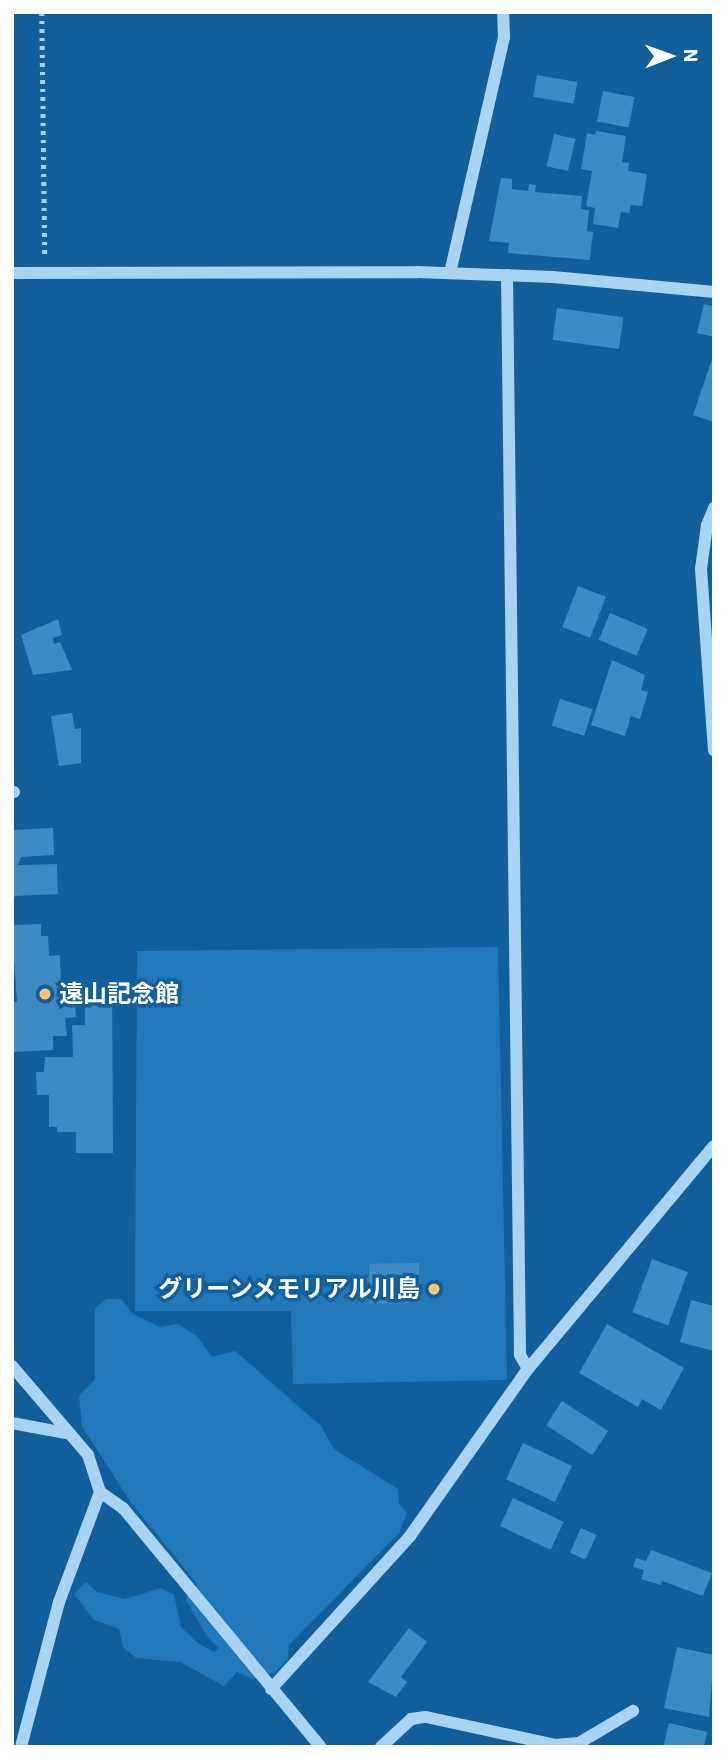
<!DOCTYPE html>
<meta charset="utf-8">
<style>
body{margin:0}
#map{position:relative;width:726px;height:1759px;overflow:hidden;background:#135f9b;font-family:"IBM Plex Sans","Noto Sans JP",sans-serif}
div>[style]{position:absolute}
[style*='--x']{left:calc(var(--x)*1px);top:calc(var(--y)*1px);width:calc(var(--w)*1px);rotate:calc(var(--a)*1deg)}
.green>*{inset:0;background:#2278b8}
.building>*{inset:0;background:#408ac4;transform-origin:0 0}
.path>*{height:4.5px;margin-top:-2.25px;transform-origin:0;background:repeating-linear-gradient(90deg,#a8d3f3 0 3.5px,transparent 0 8.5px)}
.minor>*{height:12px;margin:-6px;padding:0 6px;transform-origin:6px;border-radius:6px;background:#a8d3f3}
.dots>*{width:19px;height:19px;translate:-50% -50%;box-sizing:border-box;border:4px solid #135f9b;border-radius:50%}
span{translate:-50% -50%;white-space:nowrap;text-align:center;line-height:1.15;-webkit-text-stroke:7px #135f9b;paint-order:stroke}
.poi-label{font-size:24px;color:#fff;font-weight:700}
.left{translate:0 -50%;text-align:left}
.right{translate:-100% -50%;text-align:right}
.frame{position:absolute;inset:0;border:14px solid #fff;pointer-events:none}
.north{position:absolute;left:635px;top:21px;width:70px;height:70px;-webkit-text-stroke:5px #135f9b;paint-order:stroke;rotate:89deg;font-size:19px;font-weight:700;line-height:28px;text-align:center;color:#fff}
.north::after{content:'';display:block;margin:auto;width:24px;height:32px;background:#fff;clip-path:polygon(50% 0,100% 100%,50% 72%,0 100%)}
</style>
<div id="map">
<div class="green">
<div style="clip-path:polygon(498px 947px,507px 1380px,293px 1384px,291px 1311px,135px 1311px,137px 951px)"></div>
<div style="clip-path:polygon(106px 1299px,121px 1299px,133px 1314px,160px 1327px,178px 1324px,197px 1336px,212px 1357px,235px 1351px,321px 1426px,334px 1449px,398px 1489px,399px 1503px,407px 1513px,399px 1533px,289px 1645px,288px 1659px,275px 1672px,253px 1679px,237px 1672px,224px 1686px,180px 1662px,136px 1658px,123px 1647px,119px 1629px,94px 1620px,74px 1594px,86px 1582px,97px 1592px,125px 1599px,161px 1588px,174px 1595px,181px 1627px,198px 1643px,214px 1652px,219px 1648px,206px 1635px,186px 1600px,188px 1594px,195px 1594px,197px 1584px,129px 1500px,82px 1426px,79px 1396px,95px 1379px,95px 1309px)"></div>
</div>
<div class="building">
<div style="left:537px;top:75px;width:41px;height:22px;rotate:10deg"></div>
<div style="left:603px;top:91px;width:32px;height:31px;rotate:11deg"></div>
<div style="clip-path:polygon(596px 131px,626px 136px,622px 162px,629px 163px,628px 171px,647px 174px,642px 206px,631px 205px,629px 213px,621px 212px,618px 228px,593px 224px,595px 208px,586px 206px,592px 171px,581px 169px,587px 133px,595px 135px)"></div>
<div style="left:554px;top:134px;width:22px;height:33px;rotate:13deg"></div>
<div style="clip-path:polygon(501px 178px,512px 179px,512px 189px,528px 191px,529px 184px,536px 185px,535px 192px,582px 196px,581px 209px,589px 210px,587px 231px,593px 232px,590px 260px,508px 253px,509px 243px,489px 241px)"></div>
<div style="clip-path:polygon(704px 304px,714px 306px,714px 337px,697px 333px)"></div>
<div style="left:557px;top:308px;width:67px;height:32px;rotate:8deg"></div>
<div style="clip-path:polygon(713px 356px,714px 356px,714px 422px,693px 415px)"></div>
<div style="left:578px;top:586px;width:30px;height:44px;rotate:21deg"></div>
<div style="left:610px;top:613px;width:41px;height:29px;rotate:23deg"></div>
<div style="clip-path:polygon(58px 619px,62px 635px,53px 638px,54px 644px,60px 642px,72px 670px,33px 675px,21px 635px)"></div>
<div style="clip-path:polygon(612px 660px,645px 675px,641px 690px,648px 692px,640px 719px,631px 716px,625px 736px,591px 725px)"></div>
<div style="left:560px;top:699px;width:34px;height:28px;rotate:17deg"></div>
<div style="clip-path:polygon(72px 713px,75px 729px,81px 728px,81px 763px,59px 766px,51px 716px)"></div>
<div style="clip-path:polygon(53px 828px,54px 855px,21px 857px,18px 865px,57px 864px,58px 894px,15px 896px,12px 904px,12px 830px)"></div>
<div style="clip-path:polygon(41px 924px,41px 936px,48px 936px,49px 956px,60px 955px,61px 986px,74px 985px,76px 1017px,65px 1018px,67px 1036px,53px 1036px,53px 1050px,12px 1052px,12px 1002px,17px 1002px,12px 931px,15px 925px)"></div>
<div style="clip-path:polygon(85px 988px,112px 988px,113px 1153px,76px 1153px,76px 1132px,57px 1132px,57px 1127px,49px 1127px,49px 1095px,37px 1095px,36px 1072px,44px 1072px,45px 1057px,73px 1057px,72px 1025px,85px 1025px)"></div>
<div style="left:652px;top:1259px;width:38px;height:57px;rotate:20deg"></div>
<div style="left:419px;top:1263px;width:40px;height:50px;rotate:89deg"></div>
<div style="clip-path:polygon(691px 1300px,714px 1306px,714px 1351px,680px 1342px)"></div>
<div style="clip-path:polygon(607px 1324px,684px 1368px,661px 1410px,642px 1399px,638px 1407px,579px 1373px)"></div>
<div style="left:562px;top:1401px;width:55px;height:29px;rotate:33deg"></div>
<div style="left:523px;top:1443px;width:54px;height:40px;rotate:25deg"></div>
<div style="left:513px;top:1498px;width:56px;height:31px;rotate:25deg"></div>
<div style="left:581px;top:1528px;width:17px;height:27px;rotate:24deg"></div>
<div style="clip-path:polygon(651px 1550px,712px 1573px,703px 1596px,662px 1581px,661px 1585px,641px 1579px,644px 1570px,633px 1567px,636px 1558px,646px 1561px)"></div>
<div style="clip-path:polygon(409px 1628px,427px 1642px,401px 1677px,407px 1682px,396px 1697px,368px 1682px)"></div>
<div style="clip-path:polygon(677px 1647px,714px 1655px,709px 1717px,664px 1708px)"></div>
<div style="clip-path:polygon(669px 1723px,707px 1732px,704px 1747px,663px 1747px)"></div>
</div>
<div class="path">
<div style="--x:42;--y:12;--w:244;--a:89.3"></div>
</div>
<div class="minor">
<div style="--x:12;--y:273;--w:405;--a:-0.1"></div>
<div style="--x:417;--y:272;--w:136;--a:2.1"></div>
<div style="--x:553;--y:277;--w:162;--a:5.3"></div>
<div style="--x:450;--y:273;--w:242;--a:-77.1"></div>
<div style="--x:504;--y:37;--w:25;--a:-92"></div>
<div style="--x:507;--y:275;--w:1080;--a:89.31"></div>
<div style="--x:520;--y:1355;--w:16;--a:60"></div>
<div style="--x:714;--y:508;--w:18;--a:112"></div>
<div style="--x:707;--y:525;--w:44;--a:97.8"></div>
<div style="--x:701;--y:569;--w:182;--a:85.9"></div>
<div style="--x:12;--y:792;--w:2;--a:0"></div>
<div style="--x:12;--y:1366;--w:117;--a:49.5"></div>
<div style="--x:88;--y:1455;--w:39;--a:72"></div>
<div style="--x:100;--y:1492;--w:117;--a:110.4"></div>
<div style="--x:59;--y:1602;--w:150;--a:104.7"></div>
<div style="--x:12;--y:1423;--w:59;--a:10.7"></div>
<div style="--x:100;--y:1492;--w:28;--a:35"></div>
<div style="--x:123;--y:1508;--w:310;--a:50.4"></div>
<div style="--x:271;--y:1689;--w:207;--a:-47.7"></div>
<div style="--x:410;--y:1536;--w:204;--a:-54.8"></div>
<div style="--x:528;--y:1369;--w:290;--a:-50.2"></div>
<div style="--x:381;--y:1747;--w:41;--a:-43"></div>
<div style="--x:411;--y:1719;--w:15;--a:-8"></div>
<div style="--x:426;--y:1717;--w:132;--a:12.2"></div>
<div style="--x:555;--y:1745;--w:24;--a:-5"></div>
<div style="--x:579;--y:1743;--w:63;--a:-30.7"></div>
</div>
<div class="dots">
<div style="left:45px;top:994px;background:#ffc36a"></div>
<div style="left:434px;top:1289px;background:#ffc36a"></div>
</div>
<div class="poi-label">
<span class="left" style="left:59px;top:994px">遠山記念館</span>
<span class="right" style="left:420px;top:1289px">グリーンメモリアル川島</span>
</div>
<div class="frame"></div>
<div class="north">N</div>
</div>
